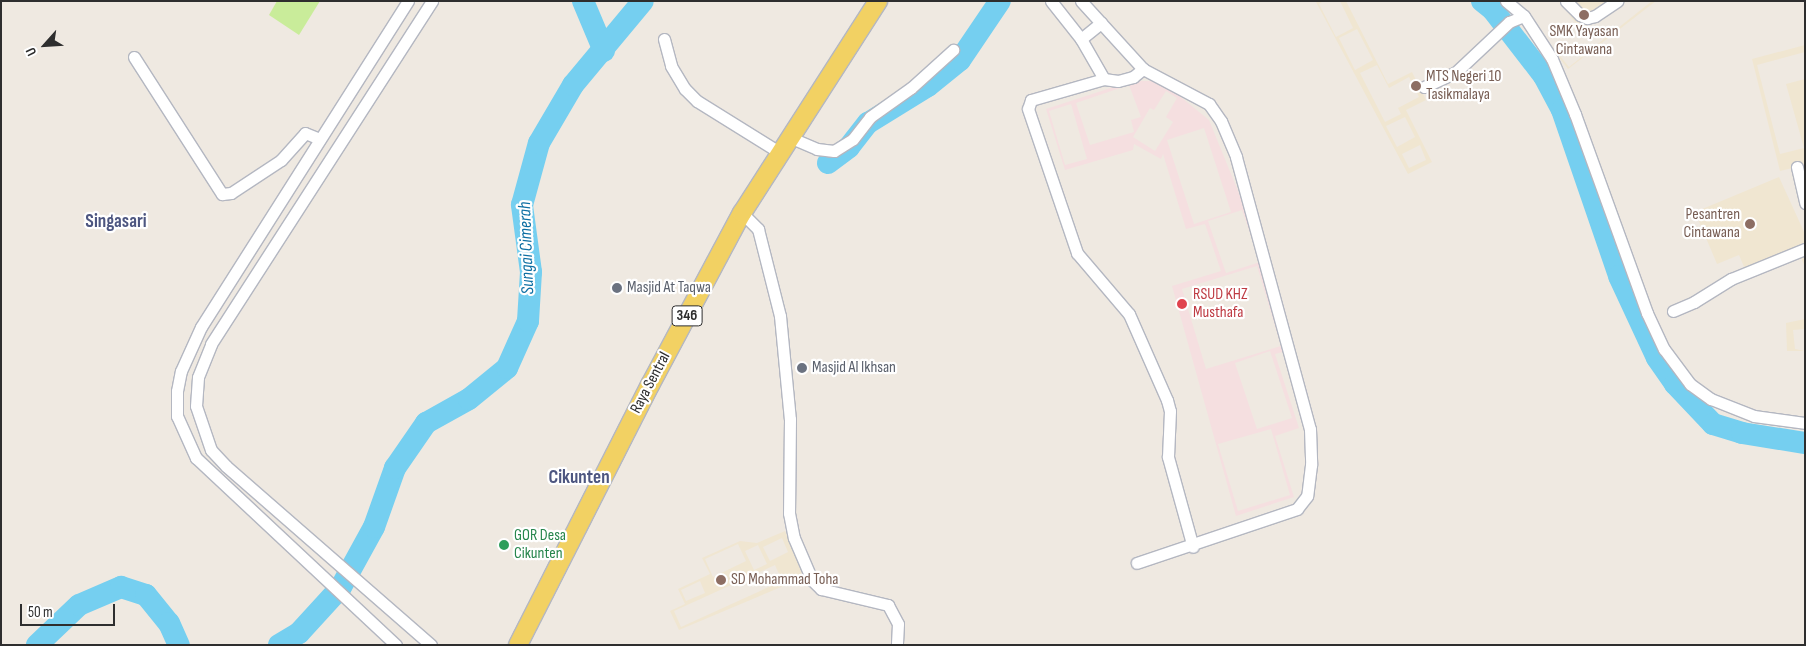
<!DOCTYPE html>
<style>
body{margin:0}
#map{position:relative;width:1806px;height:646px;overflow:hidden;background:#efe9e1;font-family:"Sofia Sans Condensed",sans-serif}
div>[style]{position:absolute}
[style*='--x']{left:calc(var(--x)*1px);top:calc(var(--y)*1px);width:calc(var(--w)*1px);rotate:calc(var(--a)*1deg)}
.education>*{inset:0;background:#f0e6d1}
.medical>*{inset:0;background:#f5dfe0}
.pitch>*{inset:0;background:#c9ec9a}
.river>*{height:22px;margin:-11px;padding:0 11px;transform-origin:11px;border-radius:11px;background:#75cff0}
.roads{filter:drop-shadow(1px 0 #b4b7c1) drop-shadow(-1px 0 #b4b7c1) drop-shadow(0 1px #b4b7c1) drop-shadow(0 -1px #b4b7c1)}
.minor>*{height:11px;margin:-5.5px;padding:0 5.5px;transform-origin:5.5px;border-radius:5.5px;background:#fff}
.primary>*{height:18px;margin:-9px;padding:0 9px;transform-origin:9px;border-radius:9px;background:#f2d163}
.dots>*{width:14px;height:14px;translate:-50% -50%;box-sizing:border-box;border:2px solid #fff;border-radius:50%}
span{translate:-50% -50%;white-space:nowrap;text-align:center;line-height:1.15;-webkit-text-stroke:4.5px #fff;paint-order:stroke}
.shield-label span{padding:1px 4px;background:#fff;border:1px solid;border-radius:4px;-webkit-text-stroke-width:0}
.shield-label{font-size:15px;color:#2e2e2e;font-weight:700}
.education-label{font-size:16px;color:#785e54}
.left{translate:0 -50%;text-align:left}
.right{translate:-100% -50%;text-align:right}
.worship-label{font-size:16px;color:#5b616d}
.health-label{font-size:16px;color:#be3a42}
.street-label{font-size:16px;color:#2e2e2e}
.leisure-label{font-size:16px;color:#27864d}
.water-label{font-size:18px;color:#0d6fa3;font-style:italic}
.quarter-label{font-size:19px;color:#4d5680;font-weight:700}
.frame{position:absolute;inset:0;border:2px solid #2e2e2e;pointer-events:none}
.north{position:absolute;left:20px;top:20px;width:50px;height:50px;-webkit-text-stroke:4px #fff;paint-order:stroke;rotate:244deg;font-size:14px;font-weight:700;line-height:20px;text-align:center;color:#2e2e2e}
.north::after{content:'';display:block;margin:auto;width:18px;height:22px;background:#2e2e2e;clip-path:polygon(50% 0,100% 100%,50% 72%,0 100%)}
.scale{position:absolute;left:20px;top:604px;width:95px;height:22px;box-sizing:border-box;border:2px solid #2e2e2e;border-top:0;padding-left:6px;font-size:15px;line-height:18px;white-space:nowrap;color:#2e2e2e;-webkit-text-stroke:4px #fff;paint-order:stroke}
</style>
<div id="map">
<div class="education">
<div style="clip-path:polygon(evenodd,1323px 1px,1319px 4px,1336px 37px,1353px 28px,1340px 1px,1346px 1px,1388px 84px,1412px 72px,1426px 100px,1406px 110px,1432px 162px,1408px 174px,1316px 2px,1323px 1px,1357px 29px,1373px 60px,1355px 70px,1339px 38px,1357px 29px,1323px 1px,1377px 65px,1389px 88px,1409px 77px,1419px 97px,1398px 108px,1401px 114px,1385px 122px,1360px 73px,1377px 65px,1323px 1px,1405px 117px,1415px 137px,1397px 147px,1386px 126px,1405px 117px,1323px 1px,1420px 145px,1426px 160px,1409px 168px,1402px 154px,1420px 145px)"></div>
<div style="clip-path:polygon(1515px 1px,1569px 67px,1652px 1px,1656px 1px,1568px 69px)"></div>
<div style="clip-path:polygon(1559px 1px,1617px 1px,1581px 30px)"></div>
<div style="clip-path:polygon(1805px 45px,1805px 52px,1757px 65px,1780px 154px,1804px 148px,1786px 84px,1805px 79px,1805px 165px,1780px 171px,1752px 59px)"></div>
<div style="clip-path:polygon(1779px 177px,1805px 234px,1805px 267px,1797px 248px,1745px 269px,1739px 255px,1717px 264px,1695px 212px)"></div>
<div style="clip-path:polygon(1805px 319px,1805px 329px,1793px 330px,1795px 349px,1805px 351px,1787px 351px,1786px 323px)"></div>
<div style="clip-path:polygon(evenodd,785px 531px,805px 577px,679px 630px,670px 611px,685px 604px,678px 589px,710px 574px,702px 558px,740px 541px,757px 543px,785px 531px,782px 538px,788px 552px,770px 561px,763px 547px,782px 538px,785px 531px,738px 544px,746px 561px,713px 577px,705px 559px,738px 544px,785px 531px,758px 545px,767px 564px,754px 570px,745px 551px,758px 545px,785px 531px,775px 565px,782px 581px,681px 627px,674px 611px,775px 565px,785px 531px,700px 581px,705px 593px,686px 601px,681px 590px,700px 581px)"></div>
</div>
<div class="medical">
<div style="clip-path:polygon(evenodd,1132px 81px,1151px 81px,1177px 94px,1209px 120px,1247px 213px,1290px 350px,1275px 354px,1299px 428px,1275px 436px,1294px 497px,1236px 516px,1172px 286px,1221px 271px,1205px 224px,1186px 229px,1163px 154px,1161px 159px,1134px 144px,1133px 150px,1065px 170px,1046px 109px,1132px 81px,1129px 85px,1141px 117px,1131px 120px,1134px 132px,1090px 145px,1076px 103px,1129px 85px,1132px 81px,1166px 91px,1177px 98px,1166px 117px,1173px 122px,1155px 151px,1133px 137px,1150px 108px,1154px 110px,1166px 91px,1132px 81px,1071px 104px,1087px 159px,1065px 165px,1049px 111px,1071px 104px,1132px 81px,1204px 128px,1231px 212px,1194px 224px,1167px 140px,1204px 128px,1132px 81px,1242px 210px,1260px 262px,1226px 273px,1208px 221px,1242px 210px,1132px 81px,1257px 266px,1281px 346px,1206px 369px,1182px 289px,1257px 266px,1132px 81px,1270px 351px,1292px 418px,1257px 429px,1235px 363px,1270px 351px,1132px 81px,1271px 429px,1290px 495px,1238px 511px,1218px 444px,1271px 429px)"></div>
</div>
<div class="pitch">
<div style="clip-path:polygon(277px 1px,320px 1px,299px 35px,269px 15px)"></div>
</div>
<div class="river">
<div style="--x:583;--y:1;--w:54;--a:67.2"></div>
<div style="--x:1482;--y:1;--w:14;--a:39"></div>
<div style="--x:1493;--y:10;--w:83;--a:52.3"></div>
<div style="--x:1544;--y:76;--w:38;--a:62"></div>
<div style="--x:1562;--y:110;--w:176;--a:71"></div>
<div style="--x:1619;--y:276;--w:90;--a:65.1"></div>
<div style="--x:1657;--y:358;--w:32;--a:55"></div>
<div style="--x:1675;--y:384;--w:55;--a:46.5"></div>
<div style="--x:1713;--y:424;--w:30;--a:17"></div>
<div style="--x:1742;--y:433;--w:64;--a:9"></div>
<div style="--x:828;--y:163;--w:26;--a:-37"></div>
<div style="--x:849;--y:147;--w:31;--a:-52"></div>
<div style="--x:868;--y:123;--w:70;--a:-31.7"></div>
<div style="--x:928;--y:86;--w:41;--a:-39.1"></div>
<div style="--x:960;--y:60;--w:71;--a:-55.9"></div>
<div style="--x:37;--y:645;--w:58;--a:-43.6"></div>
<div style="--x:79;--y:605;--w:46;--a:-23.2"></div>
<div style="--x:121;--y:587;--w:26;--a:18"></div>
<div style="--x:146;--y:595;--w:36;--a:51"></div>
<div style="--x:169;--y:623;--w:24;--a:66"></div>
<div style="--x:279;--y:645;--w:23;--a:-31"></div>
<div style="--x:299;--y:633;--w:62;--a:-47.6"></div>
<div style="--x:341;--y:587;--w:68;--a:-61.2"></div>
<div style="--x:374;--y:527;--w:63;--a:-70.4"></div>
<div style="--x:395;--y:468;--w:55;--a:-55.4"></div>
<div style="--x:426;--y:423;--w:49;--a:-29.2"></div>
<div style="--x:469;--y:399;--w:49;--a:-39.2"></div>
<div style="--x:507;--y:368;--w:51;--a:-65.9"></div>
<div style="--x:528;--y:321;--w:49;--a:-86.5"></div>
<div style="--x:531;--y:272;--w:68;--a:-97.7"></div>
<div style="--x:522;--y:205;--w:64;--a:-74.7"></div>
<div style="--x:539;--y:143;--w:67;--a:-59.6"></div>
<div style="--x:573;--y:85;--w:109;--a:-50.2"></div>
</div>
<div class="roads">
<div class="minor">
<div style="--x:1051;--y:1;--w:48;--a:51.7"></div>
<div style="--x:1081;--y:39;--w:46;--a:60.1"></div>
<div style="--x:1104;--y:79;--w:14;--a:8"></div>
<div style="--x:1118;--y:81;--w:16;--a:-15"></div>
<div style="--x:1133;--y:77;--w:13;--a:-39"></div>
<div style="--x:1143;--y:69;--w:75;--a:27.9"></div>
<div style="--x:1209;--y:104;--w:21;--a:55"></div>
<div style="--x:1221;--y:121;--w:39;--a:67"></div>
<div style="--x:1236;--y:157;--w:282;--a:74.8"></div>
<div style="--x:1310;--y:429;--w:36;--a:88"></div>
<div style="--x:1311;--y:465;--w:31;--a:97"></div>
<div style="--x:1307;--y:496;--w:16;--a:128"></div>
<div style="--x:1297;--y:509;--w:169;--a:161.4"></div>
<div style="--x:1081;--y:1;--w:92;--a:47.6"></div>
<div style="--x:1506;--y:1;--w:23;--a:40"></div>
<div style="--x:1524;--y:16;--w:51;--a:56.9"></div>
<div style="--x:1552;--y:59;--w:60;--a:67.3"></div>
<div style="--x:1575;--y:114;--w:212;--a:70.1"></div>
<div style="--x:1647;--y:313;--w:40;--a:65"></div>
<div style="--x:1664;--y:349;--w:44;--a:53.4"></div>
<div style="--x:1690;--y:384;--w:26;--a:36"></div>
<div style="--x:1711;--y:399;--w:46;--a:21.6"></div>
<div style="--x:1754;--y:416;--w:51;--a:7.8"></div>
<div style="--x:1566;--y:1;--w:20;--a:45"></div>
<div style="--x:1580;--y:15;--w:8;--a:23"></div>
<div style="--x:1587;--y:18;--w:8;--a:-14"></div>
<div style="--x:1595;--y:16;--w:27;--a:-34"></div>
<div style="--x:664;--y:39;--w:28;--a:75"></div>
<div style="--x:671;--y:66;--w:27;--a:59"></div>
<div style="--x:685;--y:89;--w:17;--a:45"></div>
<div style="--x:697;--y:101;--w:97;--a:31.9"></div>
<div style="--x:1081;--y:39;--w:26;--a:-39"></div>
<div style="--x:134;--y:57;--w:163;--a:57.3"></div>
<div style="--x:222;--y:194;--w:9;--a:-6"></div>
<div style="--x:231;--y:193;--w:60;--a:-33.4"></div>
<div style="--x:281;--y:160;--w:36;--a:-48"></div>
<div style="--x:305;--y:133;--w:16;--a:22"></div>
<div style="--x:1104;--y:79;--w:76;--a:164"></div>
<div style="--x:1031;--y:100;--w:9;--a:108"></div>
<div style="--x:1028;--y:109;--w:152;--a:71.2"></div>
<div style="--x:1077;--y:253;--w:80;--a:49.6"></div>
<div style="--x:1129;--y:314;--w:94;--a:66.2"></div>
<div style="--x:1167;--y:400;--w:11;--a:75"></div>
<div style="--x:1170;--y:411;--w:46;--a:92.5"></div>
<div style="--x:1168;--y:457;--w:93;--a:74.5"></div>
<div style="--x:1424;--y:87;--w:35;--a:-25"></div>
<div style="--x:1456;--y:72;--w:73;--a:-43.3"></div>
<div style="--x:1509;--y:22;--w:16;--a:-22"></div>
<div style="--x:789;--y:137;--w:30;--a:23"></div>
<div style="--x:817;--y:149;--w:17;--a:7"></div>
<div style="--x:834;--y:151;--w:22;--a:-32"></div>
<div style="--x:853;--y:139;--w:28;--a:-52"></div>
<div style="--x:870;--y:117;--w:50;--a:-35.3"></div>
<div style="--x:911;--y:88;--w:57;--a:-42.1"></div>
<div style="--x:1797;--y:167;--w:37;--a:77"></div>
<div style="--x:742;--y:213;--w:23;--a:45"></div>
<div style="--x:758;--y:229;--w:90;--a:75.8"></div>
<div style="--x:780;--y:316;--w:103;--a:84.5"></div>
<div style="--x:790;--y:419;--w:94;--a:90.6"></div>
<div style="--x:789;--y:513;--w:25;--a:79"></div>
<div style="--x:794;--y:538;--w:46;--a:66.8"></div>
<div style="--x:812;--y:580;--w:13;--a:45"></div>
<div style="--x:821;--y:589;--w:69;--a:13.4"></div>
<div style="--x:888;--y:605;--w:21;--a:62"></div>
<div style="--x:898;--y:624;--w:21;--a:93"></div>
<div style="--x:1673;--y:311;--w:23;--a:-23"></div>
<div style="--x:1694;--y:302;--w:44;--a:-31.9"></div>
<div style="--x:1731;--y:279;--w:80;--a:-22.1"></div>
<div style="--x:396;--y:645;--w:274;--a:-136.9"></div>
<div style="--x:196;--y:458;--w:46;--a:-114.3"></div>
<div style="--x:177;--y:416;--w:25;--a:-90"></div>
<div style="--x:177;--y:391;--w:20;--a:-79"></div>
<div style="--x:181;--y:371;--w:48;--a:-65.6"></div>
<div style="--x:201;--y:327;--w:386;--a:-57.6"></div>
<div style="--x:431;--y:645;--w:272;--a:-138.9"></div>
<div style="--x:226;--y:466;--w:22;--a:-133"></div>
<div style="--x:211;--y:450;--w:46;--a:-108.8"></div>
<div style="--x:196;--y:406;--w:29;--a:-86"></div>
<div style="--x:198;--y:377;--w:35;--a:-68"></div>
<div style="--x:211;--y:344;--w:408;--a:-57.2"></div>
</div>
<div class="primary">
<div style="--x:518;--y:645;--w:292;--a:-63.1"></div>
<div style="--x:650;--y:385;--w:195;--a:-61.9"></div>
<div style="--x:742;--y:213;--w:252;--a:-57.3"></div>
</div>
</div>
<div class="dots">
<div style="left:1584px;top:15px;background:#8d6e63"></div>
<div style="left:1416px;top:86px;background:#8d6e63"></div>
<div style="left:1750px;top:224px;background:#8d6e63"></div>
<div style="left:617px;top:288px;background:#6b7280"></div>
<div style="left:1182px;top:304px;background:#e0444e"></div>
<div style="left:802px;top:368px;background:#6b7280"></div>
<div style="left:504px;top:545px;background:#2e9e5b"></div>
<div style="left:721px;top:580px;background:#8d6e63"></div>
</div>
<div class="shield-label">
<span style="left:687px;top:316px">346</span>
</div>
<div class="education-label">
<span style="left:1584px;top:41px">SMK Yayasan<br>Cintawana</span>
<span class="left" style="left:1426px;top:86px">MTS Negeri 10<br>Tasikmalaya</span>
<span class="right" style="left:1740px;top:224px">Pesantren<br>Cintawana</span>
<span class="left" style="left:731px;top:580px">SD Mohammad Toha</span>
</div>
<div class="worship-label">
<span class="left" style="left:627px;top:288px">Masjid At Taqwa</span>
<span class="left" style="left:812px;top:368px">Masjid Al Ikhsan</span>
</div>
<div class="health-label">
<span class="left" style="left:1193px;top:304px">RSUD KHZ<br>Musthafa</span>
</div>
<div class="street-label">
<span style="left:651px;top:383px;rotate:-62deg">Raya Sentral</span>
</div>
<div class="leisure-label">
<span class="left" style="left:514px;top:545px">GOR Desa<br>Cikunten</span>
</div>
<div class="water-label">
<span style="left:527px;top:248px;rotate:-92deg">Sungai Cimerah</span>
</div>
<div class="quarter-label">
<span style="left:116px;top:222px">Singasari</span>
<span style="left:579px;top:478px">Cikunten</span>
</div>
<div class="frame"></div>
<div class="north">U</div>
<div class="scale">50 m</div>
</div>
